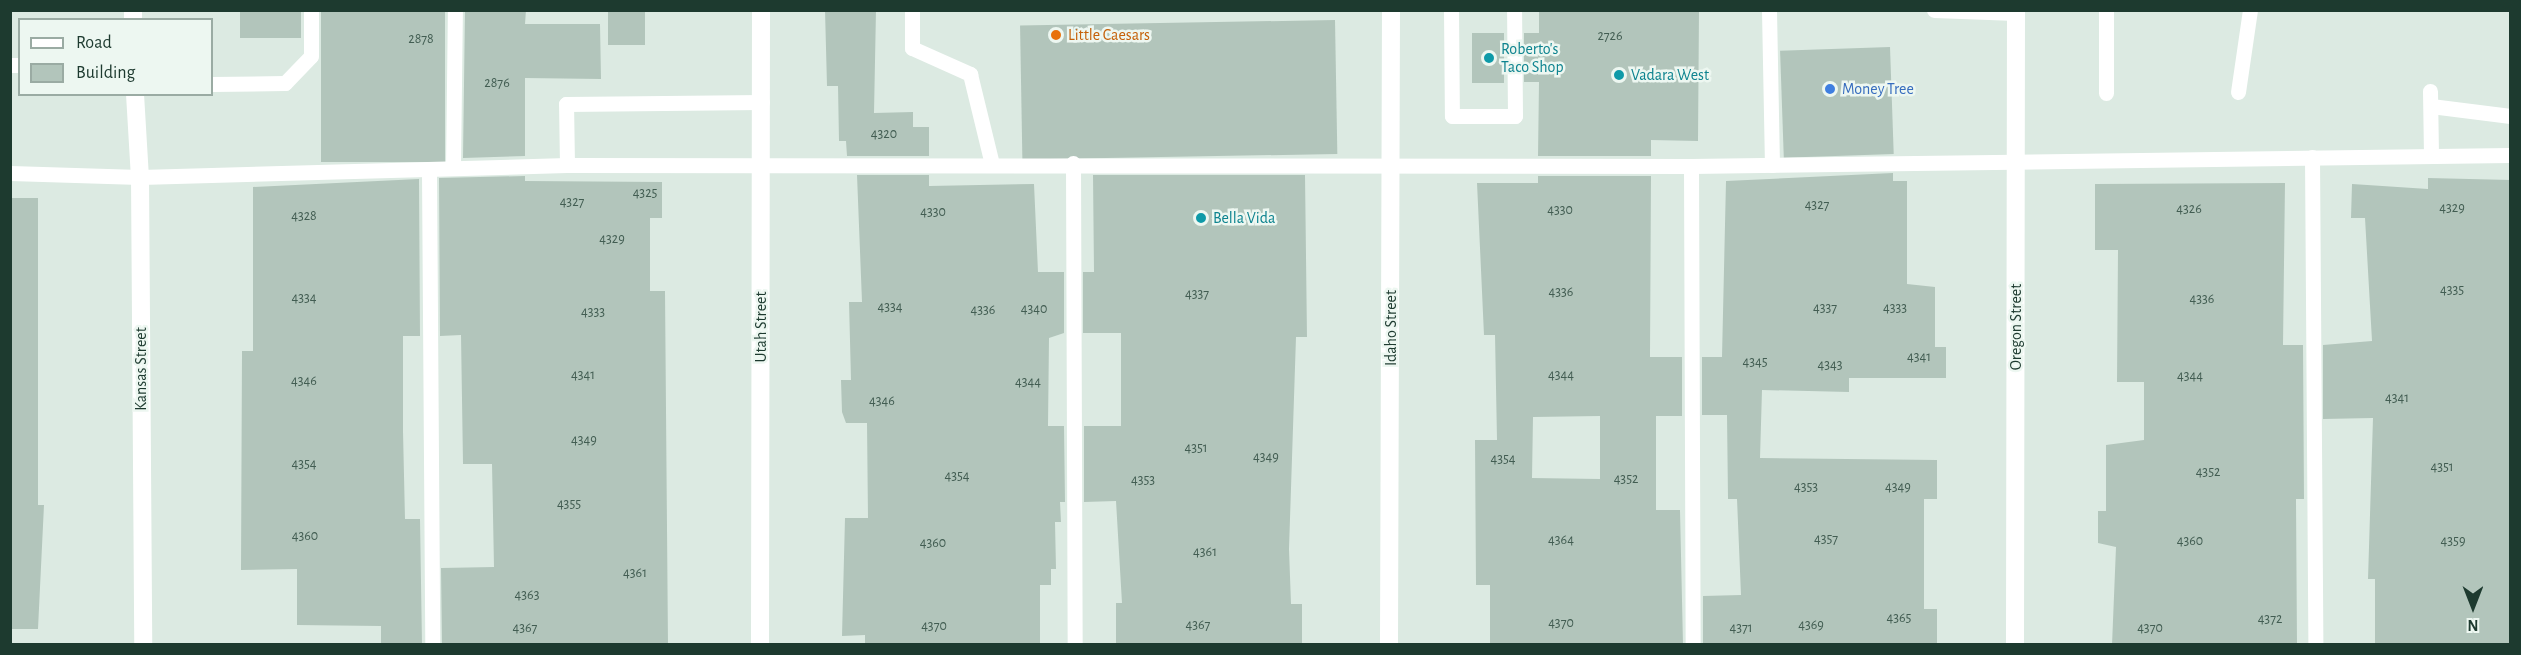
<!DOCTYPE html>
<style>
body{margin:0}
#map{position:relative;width:2521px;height:655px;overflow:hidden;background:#dceae2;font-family:"Alegreya Sans",sans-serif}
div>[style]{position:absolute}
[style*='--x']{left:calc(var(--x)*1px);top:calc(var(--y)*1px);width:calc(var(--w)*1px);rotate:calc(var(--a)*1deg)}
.building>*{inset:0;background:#b2c5bb;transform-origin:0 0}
.service>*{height:15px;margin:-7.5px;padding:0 7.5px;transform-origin:7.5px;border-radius:7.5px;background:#fff}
.minor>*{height:18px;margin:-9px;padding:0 9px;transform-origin:9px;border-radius:9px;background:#fff}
.tertiary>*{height:18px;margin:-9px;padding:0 9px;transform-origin:9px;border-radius:9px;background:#fff}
.dots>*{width:16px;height:16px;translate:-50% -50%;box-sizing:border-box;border:3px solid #edf7f1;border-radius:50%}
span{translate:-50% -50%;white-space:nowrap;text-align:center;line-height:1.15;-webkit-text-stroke:5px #edf7f1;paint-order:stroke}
.number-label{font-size:14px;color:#425d52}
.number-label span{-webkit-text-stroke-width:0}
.food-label{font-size:16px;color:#c56008}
.left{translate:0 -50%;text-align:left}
.culture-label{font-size:16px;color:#0d838f}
.shop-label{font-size:16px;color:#366cbe}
.street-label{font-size:16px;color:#1d3a2f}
.frame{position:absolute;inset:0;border:12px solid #1d3a2f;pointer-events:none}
.legend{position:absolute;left:18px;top:18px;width:195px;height:78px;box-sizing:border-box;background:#edf7f1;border:2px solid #9aaba3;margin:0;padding:8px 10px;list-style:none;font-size:18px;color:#1d3a2f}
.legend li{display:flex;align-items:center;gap:12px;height:30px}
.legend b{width:30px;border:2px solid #9aaba3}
.north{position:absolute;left:2443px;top:577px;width:60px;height:60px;-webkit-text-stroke:4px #edf7f1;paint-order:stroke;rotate:180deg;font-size:16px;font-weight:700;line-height:24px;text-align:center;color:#1d3a2f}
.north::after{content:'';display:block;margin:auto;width:21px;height:27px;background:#1d3a2f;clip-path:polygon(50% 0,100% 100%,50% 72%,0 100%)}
</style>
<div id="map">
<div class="building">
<div style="left:240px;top:10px;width:61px;height:28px"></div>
<div style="left:321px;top:10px;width:124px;height:152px"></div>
<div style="clip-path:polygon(465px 10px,526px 10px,525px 24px,600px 24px,601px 79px,525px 78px,525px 156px,463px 158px)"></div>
<div style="left:608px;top:10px;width:37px;height:35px"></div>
<div style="clip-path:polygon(825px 10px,876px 10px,874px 113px,913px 112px,913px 127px,929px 127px,929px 156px,847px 156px,846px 141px,839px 141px,838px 86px,827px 86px)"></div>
<div style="clip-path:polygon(1539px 10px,1699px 10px,1698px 141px,1651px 140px,1651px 156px,1538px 156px,1539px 82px,1524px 82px,1524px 33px,1539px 33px)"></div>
<div style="left:1335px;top:20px;width:134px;height:315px;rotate:89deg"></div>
<div style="left:1472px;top:33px;width:32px;height:50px"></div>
<div style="left:1890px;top:47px;width:107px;height:110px;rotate:88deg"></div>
<div style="clip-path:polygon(1893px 173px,1893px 181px,1907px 181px,1907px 284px,1935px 287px,1935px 347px,1946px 347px,1946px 378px,1849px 378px,1849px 392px,1762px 390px,1760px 458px,1937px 460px,1937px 499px,1924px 499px,1924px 609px,1937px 609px,1937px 645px,1703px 645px,1703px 596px,1741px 595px,1737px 499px,1728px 499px,1727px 415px,1702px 415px,1702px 357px,1722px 357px,1726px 181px)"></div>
<div style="clip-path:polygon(857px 175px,929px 175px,929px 186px,1034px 184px,1038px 272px,1064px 272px,1064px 333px,1049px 338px,1048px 426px,1064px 426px,1065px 502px,1060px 502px,1061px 522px,1055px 522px,1056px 569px,1051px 569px,1051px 585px,1040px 585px,1040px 645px,865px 645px,865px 635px,842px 636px,845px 518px,868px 518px,867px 423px,846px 423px,842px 412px,841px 380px,851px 380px,849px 302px,862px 302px)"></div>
<div style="clip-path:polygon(1093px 175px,1305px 175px,1307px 337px,1296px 337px,1289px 549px,1291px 604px,1302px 604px,1302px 645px,1116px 645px,1116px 603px,1122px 603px,1116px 501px,1084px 502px,1084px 426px,1121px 426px,1121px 333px,1083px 333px,1083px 272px,1094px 272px)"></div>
<div style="clip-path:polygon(525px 176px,525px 181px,662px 182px,662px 218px,650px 218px,650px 291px,665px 291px,668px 645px,442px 645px,441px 568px,494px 567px,492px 464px,463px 464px,461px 335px,440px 336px,439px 178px)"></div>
<div style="clip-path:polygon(evenodd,1538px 176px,1651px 176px,1650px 357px,1682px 357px,1682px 416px,1656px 416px,1656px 510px,1680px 510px,1683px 645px,1490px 645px,1490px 585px,1476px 585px,1475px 440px,1497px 440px,1495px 335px,1484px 335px,1477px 183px,1538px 183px,1538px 176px,1600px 416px,1600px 479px,1532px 478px,1533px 417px,1600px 416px)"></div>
<div style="clip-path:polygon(2428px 178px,2511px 180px,2511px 645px,2375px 645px,2375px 579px,2368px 579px,2373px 418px,2323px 419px,2323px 345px,2372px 341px,2365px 218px,2351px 218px,2352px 184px,2428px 189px)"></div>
<div style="clip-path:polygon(419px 179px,420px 336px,403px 336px,403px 431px,405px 519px,420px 519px,422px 645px,381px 645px,381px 626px,297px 625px,297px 569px,241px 570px,242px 351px,253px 351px,253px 187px)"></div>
<div style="clip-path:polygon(2285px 183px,2283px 345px,2303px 345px,2304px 499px,2296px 499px,2297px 645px,2112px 645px,2116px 547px,2098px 543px,2098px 511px,2106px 511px,2106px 445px,2144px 440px,2144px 382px,2117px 382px,2118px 250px,2095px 250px,2095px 184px)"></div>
<div style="clip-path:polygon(10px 198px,38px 198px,38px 505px,44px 505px,38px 629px,10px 629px)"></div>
</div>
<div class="service">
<div style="--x:912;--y:10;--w:38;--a:90"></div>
<div style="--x:912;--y:48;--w:64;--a:24.1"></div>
<div style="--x:970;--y:74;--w:93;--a:76.3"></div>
<div style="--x:1451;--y:10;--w:106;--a:89.5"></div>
<div style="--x:1452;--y:116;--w:63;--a:0"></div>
<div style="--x:1515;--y:116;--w:106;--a:-90.5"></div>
<div style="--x:1769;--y:10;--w:155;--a:88.9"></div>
<div style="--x:1934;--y:10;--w:82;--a:2.1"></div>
<div style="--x:10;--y:65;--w:10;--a:0"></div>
<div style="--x:212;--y:84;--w:73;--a:-0.8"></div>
<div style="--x:285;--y:83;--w:37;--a:-46"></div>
<div style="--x:311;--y:56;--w:46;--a:-90"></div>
<div style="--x:2430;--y:91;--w:63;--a:89.1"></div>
<div style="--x:2238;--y:92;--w:83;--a:-81.7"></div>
<div style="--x:2106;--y:93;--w:83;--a:-90"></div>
<div style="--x:2431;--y:106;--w:80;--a:7.2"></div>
<div style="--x:2312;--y:157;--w:487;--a:89.6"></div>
<div style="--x:1073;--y:163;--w:481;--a:89.8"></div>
<div style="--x:567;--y:165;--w:61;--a:-90.9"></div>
<div style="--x:566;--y:104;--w:196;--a:-0.6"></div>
<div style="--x:453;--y:166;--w:156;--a:-89.3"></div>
<div style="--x:1691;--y:166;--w:478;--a:89.8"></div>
<div style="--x:429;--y:172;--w:472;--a:89.6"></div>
<div style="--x:10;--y:173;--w:130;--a:1.8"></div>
<div style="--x:140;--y:177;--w:427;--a:-1.6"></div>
<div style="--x:567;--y:165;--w:1124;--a:0.05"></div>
<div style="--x:1691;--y:166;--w:819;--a:-0.77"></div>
</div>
<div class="minor">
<div style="--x:133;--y:10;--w:10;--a:90"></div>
<div style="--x:135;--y:94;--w:83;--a:86.6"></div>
</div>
<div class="tertiary">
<div style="--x:140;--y:177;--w:467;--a:89.6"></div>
<div style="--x:760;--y:644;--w:634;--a:-89.91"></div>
<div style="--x:1389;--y:644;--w:634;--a:-89.82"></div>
<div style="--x:2015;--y:644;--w:634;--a:-89.91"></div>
</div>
<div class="dots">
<div style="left:1056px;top:35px;background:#e8710a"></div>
<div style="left:1489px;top:58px;background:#0f9aa8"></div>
<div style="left:1619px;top:75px;background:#0f9aa8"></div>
<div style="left:1830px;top:89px;background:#3f7fe0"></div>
<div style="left:1201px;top:218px;background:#0f9aa8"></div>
</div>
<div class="number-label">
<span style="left:1610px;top:36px">2726</span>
<span style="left:421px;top:39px">2878</span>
<span style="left:497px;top:83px">2876</span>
<span style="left:884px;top:134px">4320</span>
<span style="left:645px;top:193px">4325</span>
<span style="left:572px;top:202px">4327</span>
<span style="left:1817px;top:205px">4327</span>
<span style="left:2452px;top:208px">4329</span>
<span style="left:2189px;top:209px">4326</span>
<span style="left:1560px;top:210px">4330</span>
<span style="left:933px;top:212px">4330</span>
<span style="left:304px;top:216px">4328</span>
<span style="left:612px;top:239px">4329</span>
<span style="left:2452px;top:290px">4335</span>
<span style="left:1561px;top:292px">4336</span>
<span style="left:1197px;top:294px">4337</span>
<span style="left:304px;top:298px">4334</span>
<span style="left:2202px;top:299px">4336</span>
<span style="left:890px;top:307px">4334</span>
<span style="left:1825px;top:308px">4337</span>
<span style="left:1895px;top:308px">4333</span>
<span style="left:1034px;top:309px">4340</span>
<span style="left:983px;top:310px">4336</span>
<span style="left:593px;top:312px">4333</span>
<span style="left:1919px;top:357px">4341</span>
<span style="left:1755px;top:362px">4345</span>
<span style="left:1830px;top:365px">4343</span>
<span style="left:583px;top:375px">4341</span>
<span style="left:1561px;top:375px">4344</span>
<span style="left:2190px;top:376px">4344</span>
<span style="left:304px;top:381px">4346</span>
<span style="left:1028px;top:382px">4344</span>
<span style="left:2397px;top:398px">4341</span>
<span style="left:882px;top:401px">4346</span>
<span style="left:584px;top:440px">4349</span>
<span style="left:1196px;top:448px">4351</span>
<span style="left:1266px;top:457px">4349</span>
<span style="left:1503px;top:459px">4354</span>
<span style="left:304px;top:464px">4354</span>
<span style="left:2442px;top:467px">4351</span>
<span style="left:2208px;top:472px">4352</span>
<span style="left:957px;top:476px">4354</span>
<span style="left:1626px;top:479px">4352</span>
<span style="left:1143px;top:480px">4353</span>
<span style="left:1806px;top:487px">4353</span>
<span style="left:1898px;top:487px">4349</span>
<span style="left:569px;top:504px">4355</span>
<span style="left:305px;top:536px">4360</span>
<span style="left:1826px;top:539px">4357</span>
<span style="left:1561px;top:540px">4364</span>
<span style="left:2190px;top:541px">4360</span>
<span style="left:2453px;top:541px">4359</span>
<span style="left:933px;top:543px">4360</span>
<span style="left:1205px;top:552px">4361</span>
<span style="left:635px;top:573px">4361</span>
<span style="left:527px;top:595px">4363</span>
<span style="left:1899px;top:618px">4365</span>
<span style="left:2270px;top:619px">4372</span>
<span style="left:1561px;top:623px">4370</span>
<span style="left:1198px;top:625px">4367</span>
<span style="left:1811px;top:625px">4369</span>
<span style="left:934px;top:626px">4370</span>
<span style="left:525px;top:628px">4367</span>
<span style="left:1741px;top:628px">4371</span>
<span style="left:2150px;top:628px">4370</span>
</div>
<div class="food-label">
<span class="left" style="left:1068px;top:35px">Little Caesars</span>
</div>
<div class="culture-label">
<span class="left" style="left:1501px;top:58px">Roberto's<br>Taco Shop</span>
<span class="left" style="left:1631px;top:75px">Vadara West</span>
<span class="left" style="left:1213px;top:218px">Bella Vida</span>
</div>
<div class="shop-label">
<span class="left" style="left:1842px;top:89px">Money Tree</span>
</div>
<div class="street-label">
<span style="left:761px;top:327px;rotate:-90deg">Utah Street</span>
<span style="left:2016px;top:327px;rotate:-90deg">Oregon Street</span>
<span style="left:1391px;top:328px;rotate:-90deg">Idaho Street</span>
<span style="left:141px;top:369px;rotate:-90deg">Kansas Street</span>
</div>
<div class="frame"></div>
<ul class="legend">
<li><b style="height:8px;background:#fff"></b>Road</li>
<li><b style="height:16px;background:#b2c5bb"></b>Building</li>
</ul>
<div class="north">N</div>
</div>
